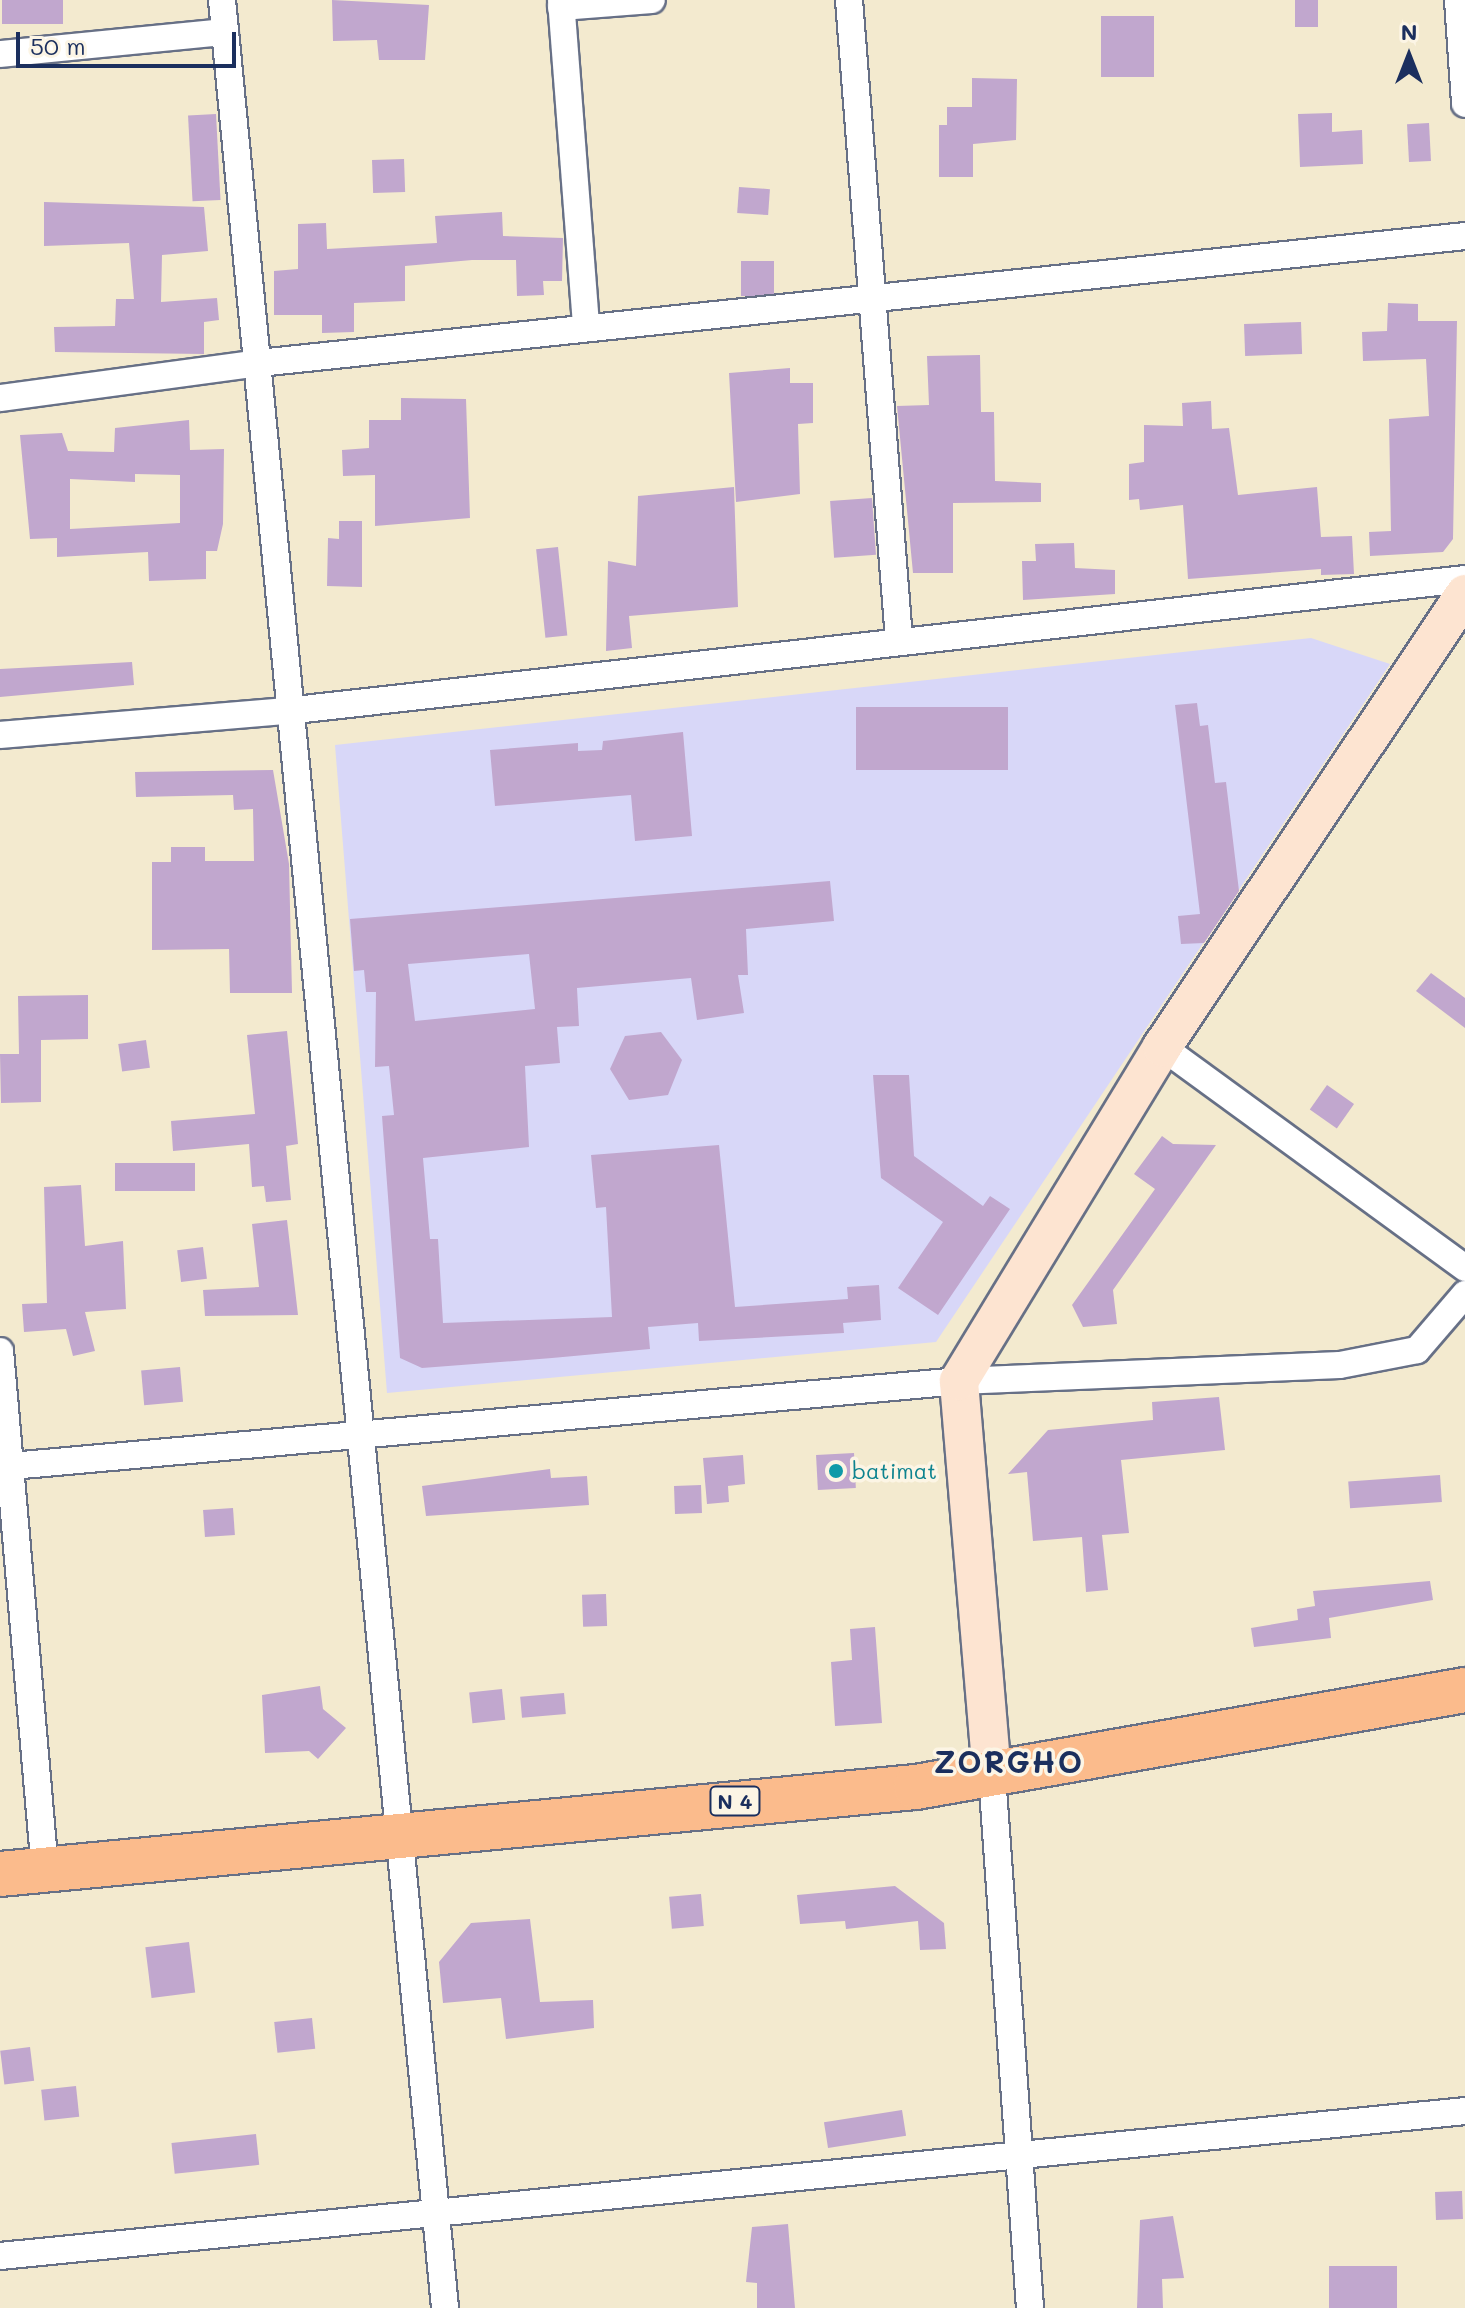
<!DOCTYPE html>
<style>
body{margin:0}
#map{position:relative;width:1465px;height:2308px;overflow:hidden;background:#f3eacf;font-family:Mali,sans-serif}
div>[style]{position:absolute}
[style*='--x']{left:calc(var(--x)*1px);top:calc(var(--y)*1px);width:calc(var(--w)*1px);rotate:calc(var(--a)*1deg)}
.built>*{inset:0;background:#d8d7f8}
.building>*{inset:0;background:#c1a7ce;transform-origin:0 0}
.roads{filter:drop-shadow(2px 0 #677086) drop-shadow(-2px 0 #677086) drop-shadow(0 2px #677086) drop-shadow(0 -2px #677086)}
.minor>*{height:26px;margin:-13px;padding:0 13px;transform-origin:13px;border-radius:13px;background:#fff}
.secondary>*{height:38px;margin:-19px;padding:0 19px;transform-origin:19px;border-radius:19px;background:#fde4d1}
.trunk>*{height:44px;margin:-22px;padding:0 22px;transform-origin:22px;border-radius:22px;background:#fbbb8c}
.dots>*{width:22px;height:22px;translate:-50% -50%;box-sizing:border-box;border:4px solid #fcf5e5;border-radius:50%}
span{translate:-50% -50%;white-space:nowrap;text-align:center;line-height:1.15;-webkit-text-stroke:7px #fcf5e5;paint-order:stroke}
.shield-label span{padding:2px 6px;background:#fcf5e5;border:2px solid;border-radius:6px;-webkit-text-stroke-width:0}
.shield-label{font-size:20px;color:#1b2f5e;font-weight:700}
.culture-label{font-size:22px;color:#0d838f}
.left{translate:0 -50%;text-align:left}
.district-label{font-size:30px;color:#1b2f5e;font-weight:700;letter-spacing:2px}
.north{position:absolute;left:1369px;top:16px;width:80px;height:80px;-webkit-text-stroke:6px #fcf5e5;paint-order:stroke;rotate:0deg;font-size:22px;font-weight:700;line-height:32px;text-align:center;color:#1b2f5e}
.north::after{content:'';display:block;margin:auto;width:28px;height:36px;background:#1b2f5e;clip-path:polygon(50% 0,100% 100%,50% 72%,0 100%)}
.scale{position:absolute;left:16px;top:32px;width:220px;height:36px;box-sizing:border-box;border:4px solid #1b2f5e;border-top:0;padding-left:10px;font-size:24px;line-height:28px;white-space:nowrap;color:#1b2f5e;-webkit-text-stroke:6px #fcf5e5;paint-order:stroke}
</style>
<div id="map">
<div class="built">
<div style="clip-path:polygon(1311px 638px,1390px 664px,936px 1342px,387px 1393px,335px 745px)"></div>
</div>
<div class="building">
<div style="left:2px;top:0;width:61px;height:24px"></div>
<div style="clip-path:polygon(332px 0,429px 5px,425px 60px,379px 60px,377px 40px,333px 41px)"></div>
<div style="left:1295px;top:0;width:23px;height:27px"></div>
<div style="left:1101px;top:16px;width:53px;height:61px"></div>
<div style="clip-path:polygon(972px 78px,1017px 79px,1016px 140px,973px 144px,973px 177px,939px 177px,939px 125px,947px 125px,947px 107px,972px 107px)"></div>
<div style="clip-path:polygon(1332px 113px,1332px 132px,1362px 130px,1363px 164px,1300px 167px,1298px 114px)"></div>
<div style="left:216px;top:114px;width:86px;height:28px;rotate:87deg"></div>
<div style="left:1429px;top:123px;width:38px;height:22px;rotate:87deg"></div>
<div style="left:404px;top:159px;width:33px;height:32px;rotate:88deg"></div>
<div style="left:739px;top:187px;width:31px;height:26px;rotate:4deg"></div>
<div style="clip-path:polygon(44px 202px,204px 207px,208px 251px,162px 255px,161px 302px,217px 298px,219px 320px,204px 322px,204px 354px,55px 352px,54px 327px,115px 326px,116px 299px,134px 299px,129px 243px,44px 246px)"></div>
<div style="clip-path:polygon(502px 212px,503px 236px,563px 238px,562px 281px,543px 281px,544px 295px,517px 296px,516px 260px,472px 260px,405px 266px,405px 301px,354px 303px,354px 332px,322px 333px,322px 315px,274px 315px,274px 271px,298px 269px,298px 224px,326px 223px,327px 249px,437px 243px,435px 216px)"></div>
<div style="left:741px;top:261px;width:33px;height:35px"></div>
<div style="clip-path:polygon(1388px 303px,1418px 304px,1418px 321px,1457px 321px,1453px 539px,1443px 552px,1370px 556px,1369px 532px,1391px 531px,1389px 419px,1429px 416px,1426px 359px,1363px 361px,1362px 332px,1387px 331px)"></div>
<div style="left:1301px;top:322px;width:32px;height:57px;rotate:88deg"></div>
<div style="clip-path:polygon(980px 355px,981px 412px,994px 412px,995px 481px,1041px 483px,1041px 502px,953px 503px,953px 573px,913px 573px,897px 406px,929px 405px,927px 356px)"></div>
<div style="clip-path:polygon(790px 368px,790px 383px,813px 383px,813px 423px,798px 424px,800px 494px,736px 502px,729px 373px)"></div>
<div style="clip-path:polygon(401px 398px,466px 399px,470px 518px,375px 526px,375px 475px,343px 476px,342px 450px,369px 448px,369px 420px,401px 420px)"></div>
<div style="clip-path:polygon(1211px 401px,1212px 429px,1229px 428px,1238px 495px,1317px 487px,1321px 537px,1352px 536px,1354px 574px,1321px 575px,1321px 569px,1188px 579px,1183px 505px,1140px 510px,1139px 499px,1129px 500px,1129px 464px,1144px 462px,1144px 425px,1183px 426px,1182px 403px)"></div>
<div style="clip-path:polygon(evenodd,189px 420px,190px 450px,224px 449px,223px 524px,217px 551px,206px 551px,206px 579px,149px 581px,148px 552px,57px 557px,57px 538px,30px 539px,20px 435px,62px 433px,68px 451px,114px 452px,115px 428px,189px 420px,135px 474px,180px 475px,180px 523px,70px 529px,70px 479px,135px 482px,135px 474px)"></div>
<div style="clip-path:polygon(734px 487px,738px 607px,629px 616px,632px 648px,606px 651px,608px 561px,636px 566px,638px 496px)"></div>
<div style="left:872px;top:498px;width:57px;height:42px;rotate:86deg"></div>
<div style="clip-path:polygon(339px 521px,362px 521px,362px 587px,327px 586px,328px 538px,339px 539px)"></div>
<div style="clip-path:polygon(1074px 543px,1075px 568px,1115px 570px,1115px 594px,1023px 600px,1022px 561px,1036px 561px,1035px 544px)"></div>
<div style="left:558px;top:547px;width:89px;height:22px;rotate:84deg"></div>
<div style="clip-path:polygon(132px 662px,134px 685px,0 697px,0 669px)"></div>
<div style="clip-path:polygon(1197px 703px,1200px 726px,1208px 725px,1215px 783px,1226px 782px,1239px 891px,1204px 943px,1181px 944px,1178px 916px,1200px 914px,1175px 705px)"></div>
<div style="left:1008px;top:707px;width:63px;height:152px;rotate:90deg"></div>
<div style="clip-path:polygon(683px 732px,692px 836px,635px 841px,631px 795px,495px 806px,490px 750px,578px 743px,578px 751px,602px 750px,603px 741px)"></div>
<div style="clip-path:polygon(273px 770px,289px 864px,292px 993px,230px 993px,229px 949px,152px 950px,152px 862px,171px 862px,171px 847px,205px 847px,205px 861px,254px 861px,253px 809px,234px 810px,233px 795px,136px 797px,135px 772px)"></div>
<div style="clip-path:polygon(evenodd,830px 881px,834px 921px,746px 929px,748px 975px,738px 975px,744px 1013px,697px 1020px,691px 978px,577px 988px,579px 1026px,557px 1027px,560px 1063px,525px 1066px,529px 1147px,423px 1158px,430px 1239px,438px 1239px,443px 1323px,612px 1317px,606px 1207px,596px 1208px,591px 1155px,719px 1145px,735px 1307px,848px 1299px,847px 1287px,879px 1285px,881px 1320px,843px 1323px,844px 1333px,699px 1341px,698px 1323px,648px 1327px,650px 1349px,552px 1358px,422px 1368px,400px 1358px,382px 1116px,394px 1115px,389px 1066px,375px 1067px,376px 992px,366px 992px,364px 970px,354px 971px,350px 919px,830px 881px,529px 954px,535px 1009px,415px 1021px,408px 964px,529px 954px)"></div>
<div style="clip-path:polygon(1431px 973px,1465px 998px,1465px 1028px,1416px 991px)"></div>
<div style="clip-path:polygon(88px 995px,88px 1039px,41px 1040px,41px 1102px,1px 1103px,0 1054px,19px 1054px,18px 996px)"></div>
<div style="clip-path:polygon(287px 1031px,298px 1144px,286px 1146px,291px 1200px,266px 1202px,264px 1186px,252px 1187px,249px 1144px,173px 1151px,171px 1121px,255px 1114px,247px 1035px)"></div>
<div style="clip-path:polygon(661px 1032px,682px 1060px,668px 1095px,629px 1100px,610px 1069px,625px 1036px)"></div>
<div style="left:146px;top:1040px;width:28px;height:28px;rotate:82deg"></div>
<div style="clip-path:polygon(873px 1075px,909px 1075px,914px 1156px,983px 1206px,990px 1196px,1010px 1209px,938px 1315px,898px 1288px,943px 1222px,881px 1178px)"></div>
<div style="left:1327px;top:1085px;width:33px;height:30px;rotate:35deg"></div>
<div style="clip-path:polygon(1162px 1136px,1173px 1144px,1216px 1145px,1113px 1290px,1117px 1324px,1083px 1327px,1072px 1305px,1155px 1189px,1134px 1174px)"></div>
<div style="left:195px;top:1163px;width:28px;height:80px;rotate:90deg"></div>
<div style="clip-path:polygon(81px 1185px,85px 1246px,123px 1241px,126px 1309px,85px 1312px,95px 1351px,73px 1356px,66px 1329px,24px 1332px,22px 1304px,47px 1303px,44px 1187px)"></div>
<div style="clip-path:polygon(287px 1220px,298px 1315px,205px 1316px,203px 1290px,259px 1287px,252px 1224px)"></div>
<div style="left:203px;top:1247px;width:32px;height:26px;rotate:83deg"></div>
<div style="left:180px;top:1367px;width:35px;height:39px;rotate:85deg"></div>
<div style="clip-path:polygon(1219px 1397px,1225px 1450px,1121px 1460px,1129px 1533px,1102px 1535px,1108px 1590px,1086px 1592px,1082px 1537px,1033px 1541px,1027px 1472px,1008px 1474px,1048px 1430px,1153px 1420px,1152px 1402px)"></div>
<div style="left:854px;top:1453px;width:35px;height:38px;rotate:87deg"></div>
<div style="clip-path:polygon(743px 1455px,745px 1484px,728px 1486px,729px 1502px,707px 1504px,703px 1458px)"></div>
<div style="clip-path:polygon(550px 1469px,551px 1478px,587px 1476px,589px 1505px,426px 1516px,422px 1486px)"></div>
<div style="left:1440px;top:1475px;width:27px;height:92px;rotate:86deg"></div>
<div style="left:701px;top:1485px;width:28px;height:27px;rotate:88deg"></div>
<div style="left:233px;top:1508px;width:27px;height:30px;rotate:86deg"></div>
<div style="clip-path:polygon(1430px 1581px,1433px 1600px,1329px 1618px,1331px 1638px,1254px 1647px,1251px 1628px,1298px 1620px,1297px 1609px,1315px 1606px,1313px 1591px)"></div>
<div style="left:606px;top:1594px;width:32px;height:24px;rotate:88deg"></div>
<div style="clip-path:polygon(875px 1627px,882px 1723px,835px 1726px,831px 1662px,852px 1660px,850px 1629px)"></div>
<div style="clip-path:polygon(320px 1686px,323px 1709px,346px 1728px,318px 1759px,309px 1751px,265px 1753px,262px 1695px)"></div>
<div style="left:502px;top:1689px;width:31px;height:33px;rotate:84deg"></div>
<div style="left:564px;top:1693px;width:21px;height:44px;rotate:85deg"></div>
<div style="clip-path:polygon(895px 1886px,944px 1923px,946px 1949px,920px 1950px,918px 1921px,846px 1929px,845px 1921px,800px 1924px,797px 1895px)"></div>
<div style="left:701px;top:1894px;width:32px;height:32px;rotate:85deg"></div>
<div style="clip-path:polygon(530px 1919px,540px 2002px,593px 2000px,594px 2028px,506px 2039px,501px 1998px,443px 2003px,439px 1962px,471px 1923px)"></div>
<div style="left:189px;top:1942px;width:51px;height:44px;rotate:83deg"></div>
<div style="left:312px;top:2018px;width:31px;height:38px;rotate:84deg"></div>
<div style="left:30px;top:2047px;width:34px;height:30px;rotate:83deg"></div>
<div style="left:76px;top:2086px;width:31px;height:35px;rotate:84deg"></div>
<div style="left:902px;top:2110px;width:26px;height:79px;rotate:81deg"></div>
<div style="left:256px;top:2134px;width:31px;height:85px;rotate:84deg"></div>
<div style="left:1462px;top:2191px;width:28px;height:27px;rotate:88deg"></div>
<div style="clip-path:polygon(1173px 2216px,1184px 2278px,1162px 2279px,1163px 2308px,1137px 2308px,1140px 2220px)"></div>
<div style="clip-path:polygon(788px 2224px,795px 2308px,757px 2308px,757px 2283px,746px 2282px,752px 2227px)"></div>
<div style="left:1397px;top:2266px;width:42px;height:68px;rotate:90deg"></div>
</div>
<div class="roads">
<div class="minor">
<div style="--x:222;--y:0;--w:2319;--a:84.48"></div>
<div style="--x:561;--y:0;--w:329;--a:85.6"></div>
<div style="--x:849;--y:0;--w:642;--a:85.53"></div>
<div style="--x:1458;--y:0;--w:104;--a:86.1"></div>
<div style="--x:561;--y:7;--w:91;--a:-4.4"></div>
<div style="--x:0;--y:54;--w:226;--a:-5.6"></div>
<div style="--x:0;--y:398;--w:261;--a:-7.7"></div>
<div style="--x:259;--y:363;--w:1213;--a:-6.01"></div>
<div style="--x:0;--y:735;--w:296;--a:-4.8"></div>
<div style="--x:295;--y:710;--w:1177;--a:-6.39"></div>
<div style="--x:1162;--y:1047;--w:375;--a:36.1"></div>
<div style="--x:0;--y:1351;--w:522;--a:85.05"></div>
<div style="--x:0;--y:1467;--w:963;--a:-5.12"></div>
<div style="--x:959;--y:1381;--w:381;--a:-2.4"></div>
<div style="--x:1340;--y:1365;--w:78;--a:-11"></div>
<div style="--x:1417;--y:1350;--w:74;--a:-49.4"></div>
<div style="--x:992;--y:1775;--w:534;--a:85.92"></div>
<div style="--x:0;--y:2256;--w:1472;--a:-5.65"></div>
</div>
<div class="secondary">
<div style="--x:992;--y:1775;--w:395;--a:-94.8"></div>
<div style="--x:959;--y:1381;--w:391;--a:-58.7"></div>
<div style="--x:1162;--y:1047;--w:545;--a:-56.22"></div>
</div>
<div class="trunk">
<div style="--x:0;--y:1874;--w:920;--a:-5.43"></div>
<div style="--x:916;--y:1787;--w:558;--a:-10.02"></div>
</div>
</div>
<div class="dots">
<div style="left:836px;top:1471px;background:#0f9aa8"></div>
</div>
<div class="shield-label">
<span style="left:735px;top:1801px">N 4</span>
</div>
<div class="culture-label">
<span class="left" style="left:852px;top:1471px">batimat</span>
</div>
<div class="district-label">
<span style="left:1009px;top:1761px">ZORGHO</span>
</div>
<div class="north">N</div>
<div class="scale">50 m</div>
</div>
